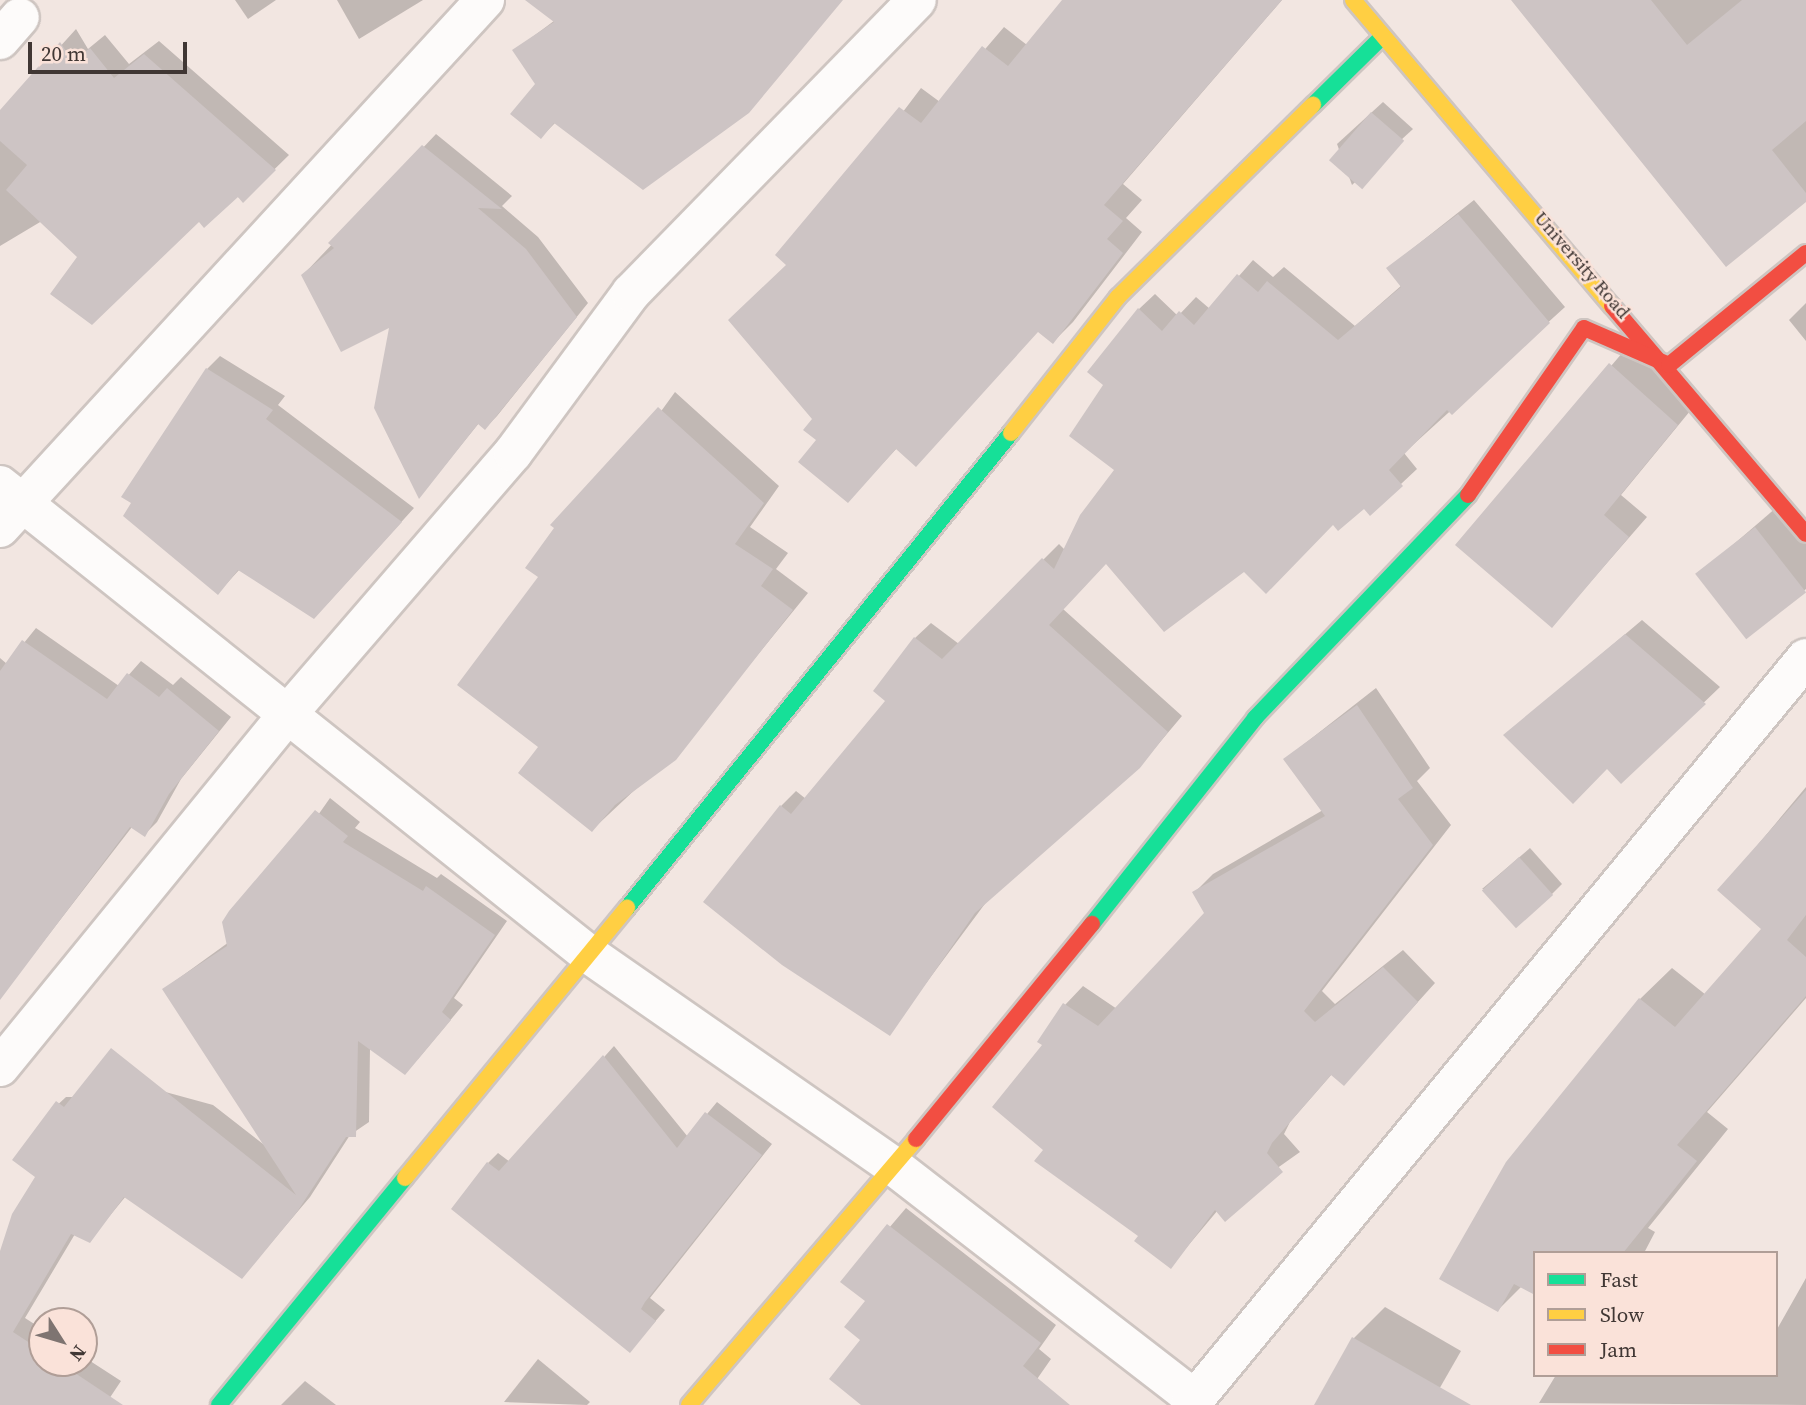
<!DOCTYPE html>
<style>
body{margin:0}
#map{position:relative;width:1806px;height:1405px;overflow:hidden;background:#f2e6e1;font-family:"Source Serif 4",serif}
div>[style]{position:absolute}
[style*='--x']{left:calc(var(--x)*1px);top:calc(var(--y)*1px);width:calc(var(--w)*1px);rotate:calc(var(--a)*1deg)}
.shadow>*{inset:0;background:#0003}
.building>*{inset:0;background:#cdc4c4;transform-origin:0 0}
.roads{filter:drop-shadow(2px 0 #cec5c1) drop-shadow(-2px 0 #cec5c1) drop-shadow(0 2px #cec5c1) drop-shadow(0 -2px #cec5c1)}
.street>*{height:38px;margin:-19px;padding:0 19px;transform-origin:19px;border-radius:19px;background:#fdfbfa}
.fast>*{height:16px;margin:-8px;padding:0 8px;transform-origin:8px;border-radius:8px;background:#16e098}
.slow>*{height:16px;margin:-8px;padding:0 8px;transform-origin:8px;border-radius:8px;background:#ffcf43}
.jam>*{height:16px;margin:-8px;padding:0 8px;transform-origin:8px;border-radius:8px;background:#f24e42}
span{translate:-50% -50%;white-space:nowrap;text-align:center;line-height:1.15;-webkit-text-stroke:5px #fae2d9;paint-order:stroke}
.street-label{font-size:19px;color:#403734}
.legend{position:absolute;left:1533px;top:1251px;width:245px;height:126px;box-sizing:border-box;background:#fae2d9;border:2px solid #b09e97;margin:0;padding:9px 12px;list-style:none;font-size:21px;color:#403734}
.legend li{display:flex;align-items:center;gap:14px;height:35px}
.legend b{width:35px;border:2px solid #b09e97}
.north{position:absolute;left:28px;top:1307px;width:70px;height:70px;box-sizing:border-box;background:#fae2d9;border:2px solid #b09e97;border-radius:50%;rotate:127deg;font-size:19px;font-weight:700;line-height:28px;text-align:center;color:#403734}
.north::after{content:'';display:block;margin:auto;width:24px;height:32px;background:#7e7471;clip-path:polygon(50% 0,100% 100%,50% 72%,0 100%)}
.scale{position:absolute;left:28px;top:42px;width:159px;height:32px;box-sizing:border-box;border:4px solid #403734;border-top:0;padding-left:9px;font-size:21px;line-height:24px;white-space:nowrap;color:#403734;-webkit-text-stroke:5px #fae2d9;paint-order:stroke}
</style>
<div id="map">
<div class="shadow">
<div style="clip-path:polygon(235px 0,276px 0,248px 19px)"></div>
<div style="clip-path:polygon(337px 0,423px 0,359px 39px)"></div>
<div style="clip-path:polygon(582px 0,842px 0,748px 112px,556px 122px,541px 137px,538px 84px,515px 50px)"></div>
<div style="clip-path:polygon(1064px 0,1282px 0,1123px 184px,1142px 200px,1126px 218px,1142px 232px,1073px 322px,1053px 342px,1039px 330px,897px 448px,848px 501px,819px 440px,788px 264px,921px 88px,940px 102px,1004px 27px,1027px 45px)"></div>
<div style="clip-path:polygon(1514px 0,1806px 0,1806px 200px)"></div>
<div style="clip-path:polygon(76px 29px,88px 49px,105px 35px,129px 64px,159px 41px,289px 155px,243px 200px,159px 151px,0 246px,0 113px)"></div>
<div style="clip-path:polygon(1383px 102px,1413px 129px,1352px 185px,1337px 144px)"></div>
<div style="clip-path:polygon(436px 134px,512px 196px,502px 206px,538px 237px,588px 303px,497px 416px,485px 428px,479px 423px,420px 496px,391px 325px,303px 275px)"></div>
<div style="clip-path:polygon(1474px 200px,1565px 307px,1404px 453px,1417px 469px,1370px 513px,1364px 507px,1244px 569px,1107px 562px,1063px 609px,1182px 716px,1139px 767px,987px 901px,889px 1033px,781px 806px,796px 791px,806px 799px,888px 701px,915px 638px,931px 623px,959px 644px,1059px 544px,1065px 550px,1116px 469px,1105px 385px,1139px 309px,1155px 294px,1178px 316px,1196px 297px,1210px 309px,1253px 260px,1273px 277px,1284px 267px,1355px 326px,1402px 285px,1388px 268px)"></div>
<div style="clip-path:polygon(1806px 303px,1806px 341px,1789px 320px)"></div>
<div style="clip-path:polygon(1629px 345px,1695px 405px,1621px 495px,1647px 517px,1552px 626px,1458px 545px)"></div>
<div style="clip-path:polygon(220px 356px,285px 396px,278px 405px,414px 508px,328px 603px,240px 569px,218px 593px,207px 369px)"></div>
<div style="clip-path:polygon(675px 392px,779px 486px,750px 527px,788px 553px,776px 569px,808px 593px,689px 739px,592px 830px,541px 746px,541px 577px)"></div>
<div style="clip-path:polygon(1777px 507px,1806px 541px,1806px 589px,1748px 636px,1698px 575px)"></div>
<div style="clip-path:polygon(1642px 620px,1720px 687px,1621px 782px,1607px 767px,1506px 735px)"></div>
<div style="clip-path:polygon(36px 628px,119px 686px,141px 661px,173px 685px,181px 677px,231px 717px,181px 779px,157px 822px,144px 835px,132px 827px,16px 977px,0 963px,0 658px,7px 664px)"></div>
<div style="clip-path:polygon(1376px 688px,1430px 768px,1417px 781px,1451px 825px,1322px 991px,1335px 1004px,1403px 950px,1435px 983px,1344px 1084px,1332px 1074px,1290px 1122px,1284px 1134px,1300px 1152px,1218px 1210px,1171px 1266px,1045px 1149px,1044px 1045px,1065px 1005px,1083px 986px,1117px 1009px,1206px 914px,1194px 893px,1213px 874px,1323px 810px,1285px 759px)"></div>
<div style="clip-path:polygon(1806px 787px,1806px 998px,1707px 1112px,1728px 1129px,1648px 1228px,1655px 1232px,1644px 1253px,1535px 1253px,1522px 1286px,1498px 1310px,1640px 999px,1672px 968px,1706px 995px,1763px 929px,1720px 890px)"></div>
<div style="clip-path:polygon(330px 798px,360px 822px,355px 828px,437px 878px,441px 874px,507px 921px,454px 998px,463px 1005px,418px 1059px,370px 1048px,369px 1122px,350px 1135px,310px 1197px,242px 1277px,126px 1196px,89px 1241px,75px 1234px,25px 1318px,42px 1329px,42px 1363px,84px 1363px,84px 1357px,121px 1381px,105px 1405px,0 1405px,0 1257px,38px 1177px,52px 1110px,66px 1097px,75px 1097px,96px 1073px,213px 1105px,267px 1147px,164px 989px,229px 942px)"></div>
<div style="clip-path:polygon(1530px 848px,1562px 884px,1552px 894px,1482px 889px)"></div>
<div style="clip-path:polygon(614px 1046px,688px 1137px,717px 1102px,772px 1144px,650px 1298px,665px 1310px,630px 1351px,488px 1163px,498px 1153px,510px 1162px)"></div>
<div style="clip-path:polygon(906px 1208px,1056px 1325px,1039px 1349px,1051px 1359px,1019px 1405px,864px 1405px,868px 1301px,843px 1282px)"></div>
<div style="clip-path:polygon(1806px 1278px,1806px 1405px,1539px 1403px,1556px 1375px,1776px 1375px,1776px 1331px)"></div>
<div style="clip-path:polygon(1385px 1307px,1461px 1351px,1430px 1405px,1316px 1405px,1354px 1338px)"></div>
<div style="clip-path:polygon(538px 1359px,590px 1402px,587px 1405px,504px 1402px)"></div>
<div style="clip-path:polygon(305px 1381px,336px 1405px,281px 1405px)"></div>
</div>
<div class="building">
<div style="clip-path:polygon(525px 0,843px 0,749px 113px,643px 190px,554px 123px,541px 139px,510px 114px,535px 84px,512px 50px,554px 22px)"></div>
<div style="clip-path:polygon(1062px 0,1282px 0,1104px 205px,1123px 221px,1107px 239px,1123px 253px,1053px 344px,1038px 332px,916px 467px,896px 449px,848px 503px,798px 462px,816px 440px,803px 430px,812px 419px,728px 320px,786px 265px,775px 255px,899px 107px,921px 123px,982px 46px,1008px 66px)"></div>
<div style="clip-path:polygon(1511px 0,1651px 0,1687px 45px,1742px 0,1806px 0,1806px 121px,1772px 150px,1806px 193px,1806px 202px,1726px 267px)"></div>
<div style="clip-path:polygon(60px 42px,73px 62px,90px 48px,114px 78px,144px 54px,276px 170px,243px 203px,238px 197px,204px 228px,199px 222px,92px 325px,50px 294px,77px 257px,6px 190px,27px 165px,0 141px,0 110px)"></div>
<div style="left:1371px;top:112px;width:44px;height:64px;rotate:41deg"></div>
<div style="clip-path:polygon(422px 145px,502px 209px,478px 208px,526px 249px,577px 317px,485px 430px,478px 424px,419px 499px,374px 408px,389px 328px,341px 352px,301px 275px,334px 248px,328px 243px)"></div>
<div style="clip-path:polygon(1458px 214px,1550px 323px,1452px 415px,1447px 410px,1389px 470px,1403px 486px,1370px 516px,1364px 509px,1338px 531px,1333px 525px,1266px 594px,1244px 572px,1164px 632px,1106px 564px,1049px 625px,1168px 732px,1140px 768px,975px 913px,890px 1036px,782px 965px,703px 902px,780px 805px,791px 814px,885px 701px,873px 691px,914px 637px,942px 659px,1042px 558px,1054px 569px,1080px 515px,1114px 470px,1069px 436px,1103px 385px,1087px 372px,1138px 308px,1162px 331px,1179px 311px,1194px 325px,1237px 274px,1258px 292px,1267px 281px,1338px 340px,1401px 287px,1386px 268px)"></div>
<div style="clip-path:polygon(1609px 363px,1678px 425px,1604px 515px,1629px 537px,1552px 628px,1455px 545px)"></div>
<div style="clip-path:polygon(206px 368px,273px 410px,266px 419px,402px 522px,314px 619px,238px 570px,218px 595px,123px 516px,131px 503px,121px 497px)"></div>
<div style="clip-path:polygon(658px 407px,764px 503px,735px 544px,773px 569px,761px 586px,793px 610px,676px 760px,615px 805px,592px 832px,518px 773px,538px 747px,457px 685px,538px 577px,525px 568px,554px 528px,550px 525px)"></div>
<div style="left:1755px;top:527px;width:83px;height:76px;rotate:52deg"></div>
<div style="clip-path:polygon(1625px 634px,1706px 704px,1621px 784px,1607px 769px,1573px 804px,1503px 735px)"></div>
<div style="clip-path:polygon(22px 640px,107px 699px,127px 673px,159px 697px,167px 688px,219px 731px,169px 794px,145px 837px,130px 827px,0 1000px,0 671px)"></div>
<div style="clip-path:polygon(1357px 705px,1413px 788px,1398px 799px,1433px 845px,1304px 1011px,1315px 1022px,1383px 967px,1418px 1002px,1344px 1086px,1331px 1075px,1272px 1143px,1267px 1153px,1283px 1172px,1225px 1222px,1215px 1210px,1171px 1269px,1134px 1241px,1138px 1236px,1034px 1161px,1043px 1150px,992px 1107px,1042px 1045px,1037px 1042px,1063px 1003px,1098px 1026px,1204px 913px,1192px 892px,1325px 816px,1283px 759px)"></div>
<div style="clip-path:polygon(1806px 790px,1806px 915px,1787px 940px,1806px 957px,1806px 996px,1677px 1145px,1697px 1161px,1623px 1253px,1535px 1253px,1535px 1295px,1514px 1284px,1498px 1312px,1439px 1279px,1506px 1162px,1639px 998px,1675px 1027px,1761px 929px,1717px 890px)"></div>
<div style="clip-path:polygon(315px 810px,348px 836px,343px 842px,423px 891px,426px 886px,495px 935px,442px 1012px,451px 1020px,405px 1075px,358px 1041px,356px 1137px,346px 1137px,297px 1212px,242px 1279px,124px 1197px,90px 1243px,71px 1234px,13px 1332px,42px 1351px,42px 1363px,60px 1363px,123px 1405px,0 1405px,0 1251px,12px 1214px,35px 1177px,12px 1160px,56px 1101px,64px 1107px,111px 1048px,296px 1195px,162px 989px,227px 946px,222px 922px,229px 911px)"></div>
<div style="left:1519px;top:857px;width:51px;height:50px;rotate:48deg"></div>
<div style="clip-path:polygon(603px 1055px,677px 1148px,705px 1112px,762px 1155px,645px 1302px,641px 1309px,656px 1321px,630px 1353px,451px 1209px,487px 1162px,499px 1171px)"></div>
<div style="clip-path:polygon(887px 1224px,1041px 1343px,1023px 1366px,1070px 1405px,861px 1405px,829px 1379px,860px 1340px,844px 1327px,865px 1301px,840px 1282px)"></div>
<div style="clip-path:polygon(1352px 1337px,1471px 1405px,1314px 1405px)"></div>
</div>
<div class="roads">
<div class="street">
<div style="--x:0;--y:40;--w:30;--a:-49"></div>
<div style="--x:0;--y:485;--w:751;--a:38.56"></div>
<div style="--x:587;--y:953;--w:371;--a:34.8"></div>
<div style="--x:892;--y:1165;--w:383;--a:37.7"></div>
<div style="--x:0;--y:528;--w:717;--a:-47.43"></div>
<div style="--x:0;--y:1067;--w:451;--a:-50.8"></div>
<div style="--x:285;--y:717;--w:349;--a:-49.2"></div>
<div style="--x:513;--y:453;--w:199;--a:-53.6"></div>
<div style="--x:631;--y:293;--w:409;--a:-45.7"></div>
<div style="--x:1190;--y:1405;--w:968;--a:-50.49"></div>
</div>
<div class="fast">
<div style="--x:1313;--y:105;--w:98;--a:-44.6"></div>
<div style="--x:627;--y:908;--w:611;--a:-51.05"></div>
<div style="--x:1092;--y:924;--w:263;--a:-51.6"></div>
<div style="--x:1255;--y:718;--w:308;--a:-46.3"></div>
<div style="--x:219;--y:1405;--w:293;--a:-50.7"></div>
</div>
<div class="slow">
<div style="--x:1353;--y:0;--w:401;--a:49.8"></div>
<div style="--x:1011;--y:433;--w:173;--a:-51.8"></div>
<div style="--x:1118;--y:297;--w:274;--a:-44.6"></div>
<div style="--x:405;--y:1178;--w:350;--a:-50.6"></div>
<div style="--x:689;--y:1405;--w:350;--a:-49.5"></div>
</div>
<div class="jam">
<div style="--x:1612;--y:306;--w:299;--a:49.6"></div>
<div style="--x:1468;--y:495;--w:203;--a:-55.2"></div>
<div style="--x:1584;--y:328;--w:93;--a:23.5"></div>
<div style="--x:1669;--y:365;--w:177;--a:-39.3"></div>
<div style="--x:916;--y:1139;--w:278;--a:-50.7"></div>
</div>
</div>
<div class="street-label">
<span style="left:1582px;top:265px;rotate:49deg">University Road</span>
</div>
<ul class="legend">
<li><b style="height:9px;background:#16e098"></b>Fast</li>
<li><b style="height:9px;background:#ffcf43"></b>Slow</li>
<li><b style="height:9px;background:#f24e42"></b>Jam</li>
</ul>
<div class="north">N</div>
<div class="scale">20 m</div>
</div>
